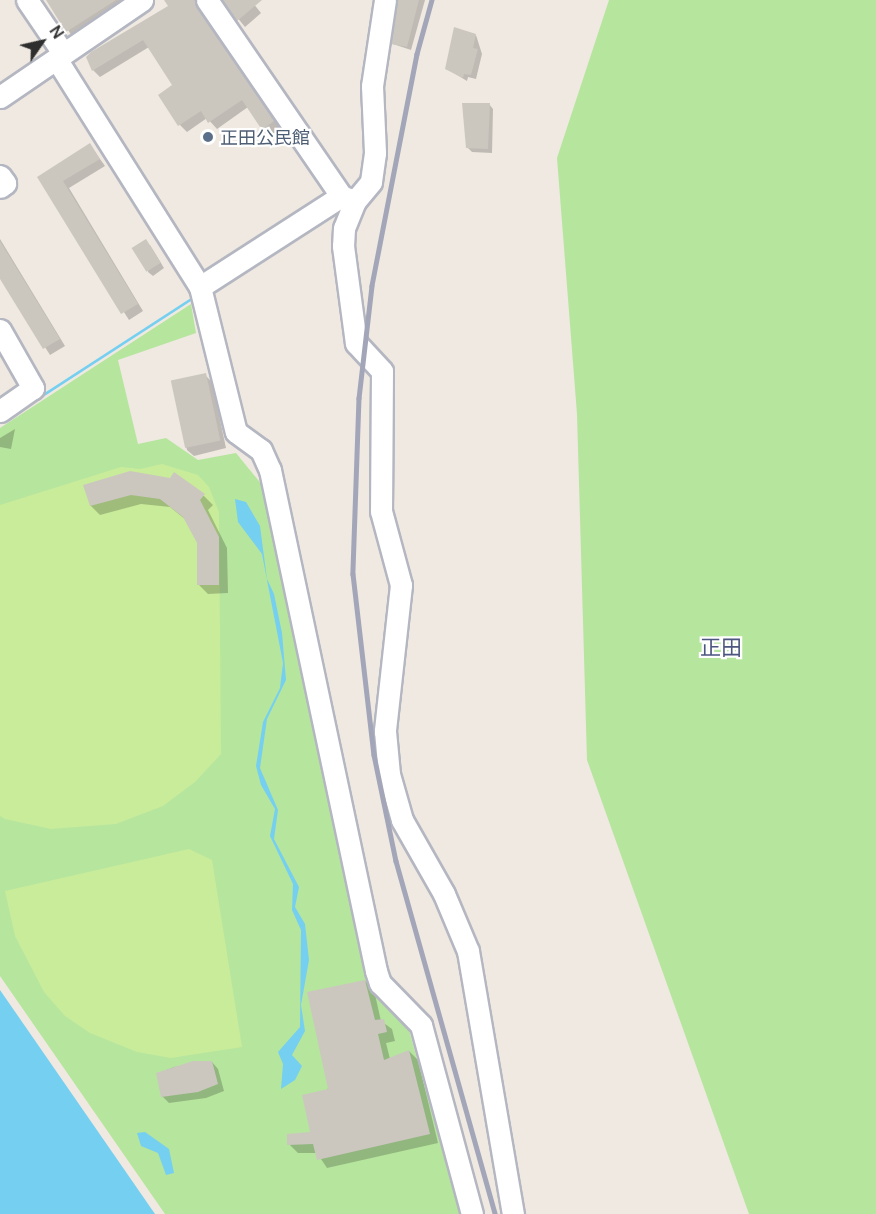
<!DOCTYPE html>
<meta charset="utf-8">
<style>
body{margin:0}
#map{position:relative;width:876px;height:1214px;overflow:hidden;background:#efe9e1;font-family:Manrope,"Noto Sans JP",sans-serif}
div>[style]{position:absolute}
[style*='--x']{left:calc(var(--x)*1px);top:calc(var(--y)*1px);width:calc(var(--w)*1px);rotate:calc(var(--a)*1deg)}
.green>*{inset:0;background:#b6e59e}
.pitch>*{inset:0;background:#c9ec9a}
.water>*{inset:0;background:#75cff0}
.shadow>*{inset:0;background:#0003}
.building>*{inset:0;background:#cbc7bf;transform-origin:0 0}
.roads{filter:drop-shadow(2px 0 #b4b7c1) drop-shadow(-2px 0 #b4b7c1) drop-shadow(0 2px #b4b7c1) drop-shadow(0 -2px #b4b7c1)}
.minor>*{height:21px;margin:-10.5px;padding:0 10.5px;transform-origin:10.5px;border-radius:10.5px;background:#fff}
.rail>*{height:4.5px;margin:-2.25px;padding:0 2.25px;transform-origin:2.25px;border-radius:2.25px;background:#a3a6b8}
.dots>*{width:16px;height:16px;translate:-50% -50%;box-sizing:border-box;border:3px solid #fff;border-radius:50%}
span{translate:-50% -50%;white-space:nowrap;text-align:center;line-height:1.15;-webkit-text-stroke:4.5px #fff;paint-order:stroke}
.service-label{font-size:18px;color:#4e5e75}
.left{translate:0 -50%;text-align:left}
.quarter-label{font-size:21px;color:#4d5680}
.north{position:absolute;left:12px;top:12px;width:60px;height:60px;-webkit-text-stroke:4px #fff;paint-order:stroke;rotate:56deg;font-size:16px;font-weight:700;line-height:24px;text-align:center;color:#2e2e2e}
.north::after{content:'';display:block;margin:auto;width:21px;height:27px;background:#2e2e2e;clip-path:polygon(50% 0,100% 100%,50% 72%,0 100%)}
</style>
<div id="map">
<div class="green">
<div style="clip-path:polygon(609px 0,876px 0,876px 1214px,749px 1214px,587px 760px,577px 414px,557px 158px)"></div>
<div style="clip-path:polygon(191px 304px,196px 333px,118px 360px,138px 444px,166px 438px,198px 460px,236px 453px,263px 486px,367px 970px,409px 1030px,460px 1214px,165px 1214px,0 976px,0 428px)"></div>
</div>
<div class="pitch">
<div style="clip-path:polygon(162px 464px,198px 475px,209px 487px,219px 512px,221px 754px,195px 782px,163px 806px,116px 824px,51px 829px,5px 819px,0 816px,0 505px,121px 467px,140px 469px)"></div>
<div style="clip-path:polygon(189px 849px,212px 860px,242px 1047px,171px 1058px,137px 1052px,90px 1033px,65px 1016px,44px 992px,15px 936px,5px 891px)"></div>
</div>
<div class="water">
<div style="clip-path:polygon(194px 296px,194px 299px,0 425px,46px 392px)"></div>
<div style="clip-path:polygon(235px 499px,246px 502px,260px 526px,267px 579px,274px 594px,282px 633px,286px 680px,267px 719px,260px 768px,278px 810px,274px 839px,299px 887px,295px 907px,305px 924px,309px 960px,301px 1005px,305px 1031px,292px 1055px,302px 1066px,295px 1080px,281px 1089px,283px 1064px,278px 1052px,300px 1027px,301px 930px,292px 910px,293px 884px,270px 836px,275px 809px,261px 785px,256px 766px,263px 722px,280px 688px,283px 663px,262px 554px,238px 522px)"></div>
<div style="clip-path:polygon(0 990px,155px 1214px,0 1214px)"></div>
<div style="clip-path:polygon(145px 1132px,169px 1149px,174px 1173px,166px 1175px,158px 1153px,141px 1146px,137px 1133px)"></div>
</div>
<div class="shadow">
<div style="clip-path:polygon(48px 0,129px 0,72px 36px)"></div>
<div style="clip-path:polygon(170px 0,205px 0,201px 10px,280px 129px,270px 136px,248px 107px,217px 129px,207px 118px,187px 132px,180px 125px,175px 85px,149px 47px,100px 77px,93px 70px,88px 57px,170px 6px)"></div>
<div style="clip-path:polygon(223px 0,257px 0,253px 3px,261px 13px,245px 27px)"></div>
<div style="clip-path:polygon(399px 0,425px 0,411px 50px,393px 44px)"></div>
<div style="clip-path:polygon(476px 35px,482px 54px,476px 79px,468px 77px,467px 81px,447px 69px)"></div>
<div style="clip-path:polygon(489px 104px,493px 109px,492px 153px,472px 152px,468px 148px)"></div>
<div style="clip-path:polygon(90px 145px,105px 166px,69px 188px,143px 311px,129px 320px,39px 178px)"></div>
<div style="clip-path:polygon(0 239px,65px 346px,50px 355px,0 276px)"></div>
<div style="clip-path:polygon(150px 245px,164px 268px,153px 276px,148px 272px)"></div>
<div style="clip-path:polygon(205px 375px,212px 382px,226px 448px,194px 456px,187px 450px,173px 382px)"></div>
<div style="clip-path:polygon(15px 429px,11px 449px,0 447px,0 438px)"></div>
<div style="clip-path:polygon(85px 486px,204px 496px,213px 505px,208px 510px,227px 548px,228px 593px,208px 594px,199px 585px,198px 543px,186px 520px,170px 507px,141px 504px,100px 515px,91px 506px)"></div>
<div style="clip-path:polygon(365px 981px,374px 990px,381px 1021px,392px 1029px,395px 1041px,386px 1043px,390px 1059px,409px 1051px,418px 1060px,438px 1143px,327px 1168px,317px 1153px,298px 1153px,289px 1144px,312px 1134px)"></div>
<div style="clip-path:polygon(212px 1062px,218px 1069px,224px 1091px,206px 1098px,169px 1103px,162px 1096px,157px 1074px,174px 1067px)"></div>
</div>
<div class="building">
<div style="clip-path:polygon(46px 0,116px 0,66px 32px)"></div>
<div style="clip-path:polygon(164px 0,194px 0,274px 121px,262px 130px,242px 100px,208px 123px,201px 111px,178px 126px,158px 95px,172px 85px,143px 40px,92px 71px,86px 57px,91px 52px,168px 6px)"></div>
<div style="clip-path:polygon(222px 0,262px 0,237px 21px)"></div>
<div style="clip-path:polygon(397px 0,419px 0,407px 47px,391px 44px)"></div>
<div style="clip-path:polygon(454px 27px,476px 34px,473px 48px,478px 49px,471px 75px,464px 74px,463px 78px,445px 69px)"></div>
<div style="clip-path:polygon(462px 103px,490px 103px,488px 149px,466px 148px)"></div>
<div style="clip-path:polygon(90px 143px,100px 159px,63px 181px,138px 304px,121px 314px,37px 177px)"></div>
<div style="left:146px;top:239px;width:28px;height:17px;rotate:58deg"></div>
<div style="clip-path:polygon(0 241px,60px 339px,43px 349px,0 279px)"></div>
<div style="left:206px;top:373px;width:69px;height:36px;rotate:78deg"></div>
<div style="clip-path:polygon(130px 471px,170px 478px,174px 472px,205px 494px,200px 500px,219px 537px,219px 585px,197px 585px,197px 543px,183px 517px,160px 499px,131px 495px,90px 506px,83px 485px)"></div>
<div style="clip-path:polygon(365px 980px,375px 1020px,384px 1019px,387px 1032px,378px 1034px,384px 1060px,409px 1050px,430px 1134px,317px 1160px,313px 1144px,287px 1145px,287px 1134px,310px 1132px,302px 1095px,328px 1089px,307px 992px)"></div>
<div style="clip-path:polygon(193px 1061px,212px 1061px,218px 1084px,198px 1092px,161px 1097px,156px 1073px)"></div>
</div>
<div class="roads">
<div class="minor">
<div style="--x:27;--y:0;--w:64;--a:55.8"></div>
<div style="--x:207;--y:0;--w:237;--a:55.6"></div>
<div style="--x:341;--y:196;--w:15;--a:20"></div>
<div style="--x:385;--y:0;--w:87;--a:98.6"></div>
<div style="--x:372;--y:86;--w:67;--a:87.4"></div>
<div style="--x:375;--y:153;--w:29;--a:98"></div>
<div style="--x:371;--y:182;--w:25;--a:130"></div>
<div style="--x:355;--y:201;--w:29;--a:112"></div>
<div style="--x:344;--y:228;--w:18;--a:93"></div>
<div style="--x:343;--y:246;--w:98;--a:82.4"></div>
<div style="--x:356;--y:343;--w:38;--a:47"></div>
<div style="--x:382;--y:371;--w:140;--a:90.4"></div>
<div style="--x:381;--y:511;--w:77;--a:74.9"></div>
<div style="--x:401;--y:585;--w:147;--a:96.3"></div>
<div style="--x:385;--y:731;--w:43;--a:84.7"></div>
<div style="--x:389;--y:774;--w:48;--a:74.2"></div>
<div style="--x:402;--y:820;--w:85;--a:60.4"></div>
<div style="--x:444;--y:894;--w:62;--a:67.2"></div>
<div style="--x:468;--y:951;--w:267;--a:80.3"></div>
<div style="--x:57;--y:60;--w:268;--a:57.8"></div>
<div style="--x:200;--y:287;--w:149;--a:76.1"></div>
<div style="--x:236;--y:432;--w:31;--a:36"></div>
<div style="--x:261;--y:450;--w:22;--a:66"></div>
<div style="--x:270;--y:470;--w:512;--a:78.05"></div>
<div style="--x:376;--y:971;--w:13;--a:72"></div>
<div style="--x:380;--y:983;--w:59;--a:45.7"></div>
<div style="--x:421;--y:1025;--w:196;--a:74.9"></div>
<div style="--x:0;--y:97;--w:172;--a:-34.3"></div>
<div style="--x:0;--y:176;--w:9;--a:54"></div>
<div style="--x:5;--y:183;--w:6;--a:141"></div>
<div style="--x:200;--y:287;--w:168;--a:-32.8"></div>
<div style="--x:0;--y:330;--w:67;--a:60.4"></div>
<div style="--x:33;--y:388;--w:40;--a:145.1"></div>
</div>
</div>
<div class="rail">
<div style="--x:432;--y:0;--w:56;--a:105.5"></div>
<div style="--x:417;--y:54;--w:236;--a:101"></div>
<div style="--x:372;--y:286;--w:113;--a:96.6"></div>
<div style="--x:359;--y:398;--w:176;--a:92"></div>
<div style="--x:353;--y:574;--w:182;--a:83.4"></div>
<div style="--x:374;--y:755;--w:108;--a:78.3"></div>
<div style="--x:396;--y:861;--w:367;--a:74.3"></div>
</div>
<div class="dots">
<div style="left:208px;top:137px;background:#5c6f8a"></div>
</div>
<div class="service-label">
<span class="left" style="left:220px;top:137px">正田公民館</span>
</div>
<div class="quarter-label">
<span style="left:721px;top:647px">正田</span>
</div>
<div class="north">N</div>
</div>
